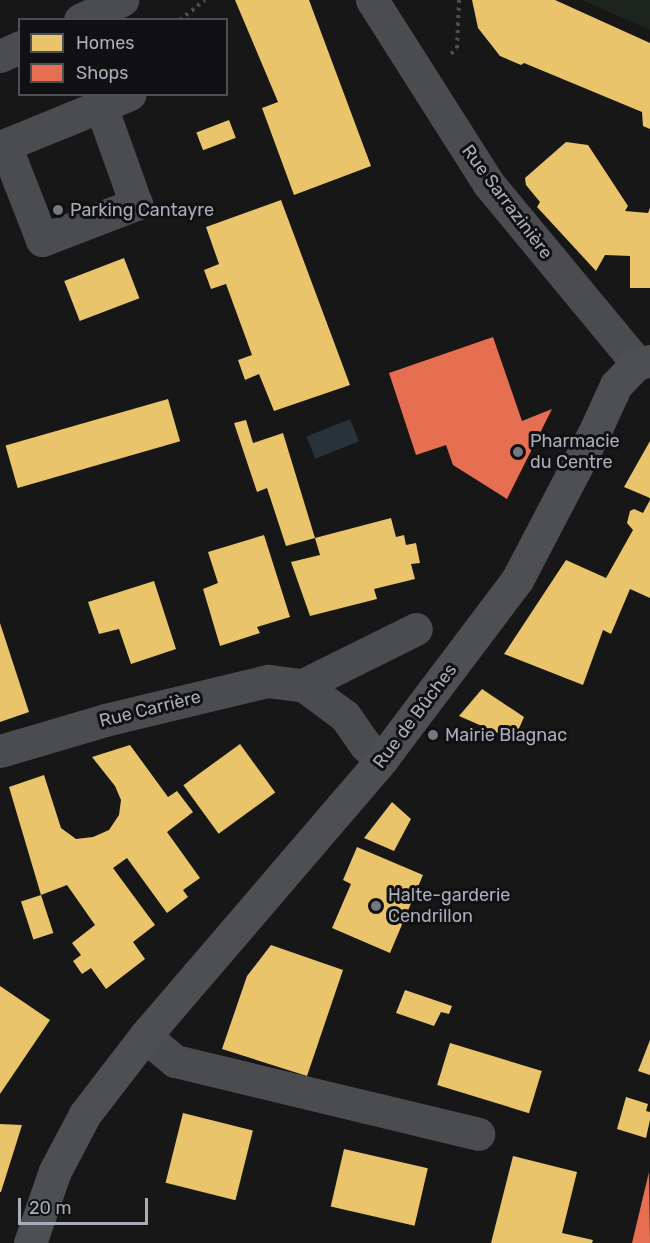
<!DOCTYPE html>
<meta charset="utf-8">
<style>
body{margin:0}
#map{position:relative;width:650px;height:1243px;overflow:hidden;background:#171717;font-family:Rubik,sans-serif}
div>[style]{position:absolute}
[style*='--x']{left:calc(var(--x)*1px);top:calc(var(--y)*1px);width:calc(var(--w)*1px);rotate:calc(var(--a)*1deg)}
.green>*{inset:0;background:#1d241e}
.water>*{inset:0;background:#2a3239;transform-origin:0 0}
.homes>*{inset:0;background:#e9c46a;transform-origin:0 0}
.shops>*{inset:0;background:#e76f51}
.path>*{height:4px;margin-top:-2px;transform-origin:0;background:repeating-linear-gradient(90deg,#4d4e52 0 3px,transparent 0 7.5px)}
.minor>*{height:33px;margin:-16.5px;padding:0 16.5px;transform-origin:16.5px;border-radius:16.5px;background:#4b4c50}
.major>*{height:33px;margin:-16.5px;padding:0 16.5px;transform-origin:16.5px;border-radius:16.5px;background:#4d4f52}
.dots>*{width:16px;height:16px;translate:-50% -50%;box-sizing:border-box;border:3px solid #111113;border-radius:50%}
span{translate:-50% -50%;white-space:nowrap;text-align:center;line-height:1.15;-webkit-text-stroke:6px #111113;paint-order:stroke}
.street-label{font-size:18px;color:#a8adb8}
.poi-label{font-size:18px;color:#a8adb8}
.left{translate:0 -50%;text-align:left}
.legend{position:absolute;left:18px;top:18px;width:210px;height:78px;box-sizing:border-box;background:#111113;border:2px solid #4d4f55;margin:0;padding:8px 10px;list-style:none;font-size:18px;color:#a8adb8}
.legend li{display:flex;align-items:center;gap:12px;height:30px}
.legend b{width:30px;border:2px solid #4d4f55}
.scale{position:absolute;left:18px;top:1198px;width:130px;height:27px;box-sizing:border-box;border:3px solid #a8adb8;border-top:0;padding-left:8px;font-size:18px;line-height:21px;white-space:nowrap;color:#a8adb8;-webkit-text-stroke:4px #111113;paint-order:stroke}
</style>
<div id="map">
<div class="green">
<div style="clip-path:polygon(582px 0,650px 0,650px 30px)"></div>
</div>
<div class="water">
<div style="left:350px;top:419px;width:24px;height:47px;rotate:68deg"></div>
</div>
<div class="homes">
<div style="clip-path:polygon(235px 0,309px 0,371px 166px,294px 195px,262px 108px,278px 102px)"></div>
<div style="clip-path:polygon(472px 0,555px 0,650px 43px,650px 129px,643px 126px,642px 112px,524px 63px,521px 65px,500px 56px,478px 28px)"></div>
<div style="left:229px;top:120px;width:19px;height:35px;rotate:69deg"></div>
<div style="clip-path:polygon(566px 142px,588px 145px,628px 206px,625px 211px,648px 213px,650px 208px,650px 288px,630px 288px,630px 256px,605px 255px,596px 271px,537px 207px,540px 202px,526px 185px,525px 178px)"></div>
<div style="clip-path:polygon(281px 200px,350px 385px,274px 411px,259px 374px,245px 380px,238px 360px,252px 355px,226px 284px,211px 289px,204px 270px,219px 264px,206px 227px)"></div>
<div style="left:124px;top:258px;width:43px;height:64px;rotate:69deg"></div>
<div style="left:168px;top:399px;width:44px;height:169px;rotate:74deg"></div>
<div style="clip-path:polygon(246px 420px,253px 443px,283px 433px,315px 538px,286px 546px,267px 488px,257px 492px,234px 423px)"></div>
<div style="clip-path:polygon(650px 441px,650px 498px,624px 487px)"></div>
<div style="clip-path:polygon(650px 500px,650px 598px,630px 589px,611px 634px,603px 630px,583px 685px,504px 654px,566px 560px,606px 578px,633px 530px,627px 523px,630px 511px,634px 509px,643px 513px)"></div>
<div style="clip-path:polygon(391px 518px,396px 537px,404px 535px,406px 545px,416px 543px,420px 563px,411px 564px,415px 579px,374px 589px,377px 599px,310px 616px,291px 562px,320px 555px,315px 538px)"></div>
<div style="clip-path:polygon(264px 535px,290px 617px,257px 627px,260px 633px,220px 646px,203px 589px,218px 583px,208px 552px)"></div>
<div style="clip-path:polygon(154px 581px,176px 649px,131px 664px,119px 629px,99px 634px,88px 602px)"></div>
<div style="clip-path:polygon(0 623px,29px 712px,0 722px)"></div>
<div style="clip-path:polygon(482px 689px,524px 717px,514px 740px,459px 716px)"></div>
<div style="left:240px;top:744px;width:60px;height:70px;rotate:54deg"></div>
<div style="clip-path:polygon(130px 745px,168px 797px,177px 791px,193px 812px,167px 832px,200px 878px,183px 890px,188px 897px,167px 913px,127px 858px,113px 868px,155px 925px,133px 942px,145px 959px,106px 989px,91px 968px,82px 974px,73px 961px,81px 955px,72px 943px,95px 925px,67px 885px,41px 895px,9px 787px,44px 775px,61px 828px,76px 839px,93px 837px,109px 830px,119px 815px,121px 800px,115px 786px,92px 757px)"></div>
<div style="clip-path:polygon(392px 802px,411px 819px,394px 851px,364px 838px)"></div>
<div style="clip-path:polygon(357px 847px,423px 875px,390px 953px,332px 928px,351px 884px,343px 880px)"></div>
<div style="left:41px;top:895px;width:40px;height:21px;rotate:72deg"></div>
<div style="clip-path:polygon(271px 945px,343px 970px,307px 1076px,222px 1049px,247px 976px)"></div>
<div style="clip-path:polygon(0 986px,50px 1020px,0 1094px)"></div>
<div style="clip-path:polygon(405px 990px,452px 1006px,449px 1014px,441px 1012px,434px 1026px,396px 1013px)"></div>
<div style="clip-path:polygon(650px 1040px,650px 1075px,638px 1071px)"></div>
<div style="left:450px;top:1043px;width:96px;height:44px;rotate:17deg"></div>
<div style="clip-path:polygon(626px 1097px,648px 1104px,646px 1111px,650px 1112px,650px 1120px,646px 1138px,617px 1129px)"></div>
<div style="left:183px;top:1113px;width:72px;height:72px;rotate:14deg"></div>
<div style="clip-path:polygon(0 1124px,22px 1125px,1px 1192px,0 1192px)"></div>
<div style="left:344px;top:1149px;width:86px;height:59px;rotate:13deg"></div>
<div style="clip-path:polygon(513px 1156px,577px 1172px,562px 1233px,593px 1240px,592px 1243px,491px 1243px)"></div>
</div>
<div class="shops">
<div style="clip-path:polygon(493px 337px,522px 421px,552px 409px,507px 499px,453px 465px,446px 445px,416px 455px,389px 373px)"></div>
<div style="clip-path:polygon(649px 1172px,650px 1243px,632px 1243px)"></div>
</div>
<div class="path">
<div style="--x:180;--y:20;--w:32;--a:-39"></div>
<div style="--x:451;--y:54;--w:8;--a:-45"></div>
<div style="--x:457;--y:48;--w:48;--a:-87.6"></div>
</div>
<div class="minor">
<div style="--x:372;--y:0;--w:217;--a:57.6"></div>
<div style="--x:488;--y:183;--w:234;--a:50.4"></div>
<div style="--x:80;--y:20;--w:47;--a:-25.5"></div>
<div style="--x:0;--y:56;--w:22;--a:-24"></div>
<div style="--x:5;--y:145;--w:102;--a:68.7"></div>
<div style="--x:42;--y:240;--w:101;--a:-21"></div>
<div style="--x:136;--y:204;--w:104;--a:-109.7"></div>
<div style="--x:0;--y:147;--w:140;--a:-22.2"></div>
<div style="--x:303;--y:685;--w:126;--a:-26.4"></div>
<div style="--x:0;--y:751;--w:109;--a:-16.4"></div>
<div style="--x:105;--y:720;--w:168;--a:-13.5"></div>
<div style="--x:268;--y:681;--w:35;--a:7"></div>
<div style="--x:303;--y:685;--w:52;--a:36.4"></div>
<div style="--x:345;--y:716;--w:35;--a:55"></div>
<div style="--x:365;--y:745;--w:22;--a:39"></div>
<div style="--x:145;--y:1036;--w:39;--a:40"></div>
<div style="--x:175;--y:1061;--w:312;--a:13.5"></div>
</div>
<div class="major">
<div style="--x:30;--y:1243;--w:76;--a:-70.9"></div>
<div style="--x:55;--y:1171;--w:64;--a:-62.2"></div>
<div style="--x:85;--y:1114;--w:98;--a:-52.4"></div>
<div style="--x:145;--y:1036;--w:365;--a:-49.4"></div>
<div style="--x:382;--y:759;--w:224;--a:-53"></div>
<div style="--x:517;--y:580;--w:168;--a:-62.4"></div>
<div style="--x:595;--y:431;--w:51;--a:-65.5"></div>
<div style="--x:616;--y:385;--w:30;--a:-46"></div>
<div style="--x:637;--y:363;--w:13;--a:-9"></div>
</div>
<div class="dots">
<div style="left:58px;top:210px;background:#757880"></div>
<div style="left:518px;top:452px;background:#757880"></div>
<div style="left:433px;top:735px;background:#757880"></div>
<div style="left:376px;top:906px;background:#757880"></div>
</div>
<div class="street-label">
<span style="left:507px;top:202px;rotate:53deg">Rue Sarrazinière</span>
<span style="left:150px;top:709px;rotate:-14deg">Rue Carrière</span>
<span style="left:415px;top:716px;rotate:-53deg">Rue de Bûches</span>
</div>
<div class="poi-label">
<span class="left" style="left:70px;top:210px">Parking Cantayre</span>
<span class="left" style="left:530px;top:452px">Pharmacie<br>du Centre</span>
<span class="left" style="left:445px;top:735px">Mairie Blagnac</span>
<span class="left" style="left:388px;top:906px">Halte-garderie<br>Cendrillon</span>
</div>
<ul class="legend">
<li><b style="height:16px;background:#e9c46a"></b>Homes</li>
<li><b style="height:16px;background:#e76f51"></b>Shops</li>
</ul>
<div class="scale">20 m</div>
</div>
